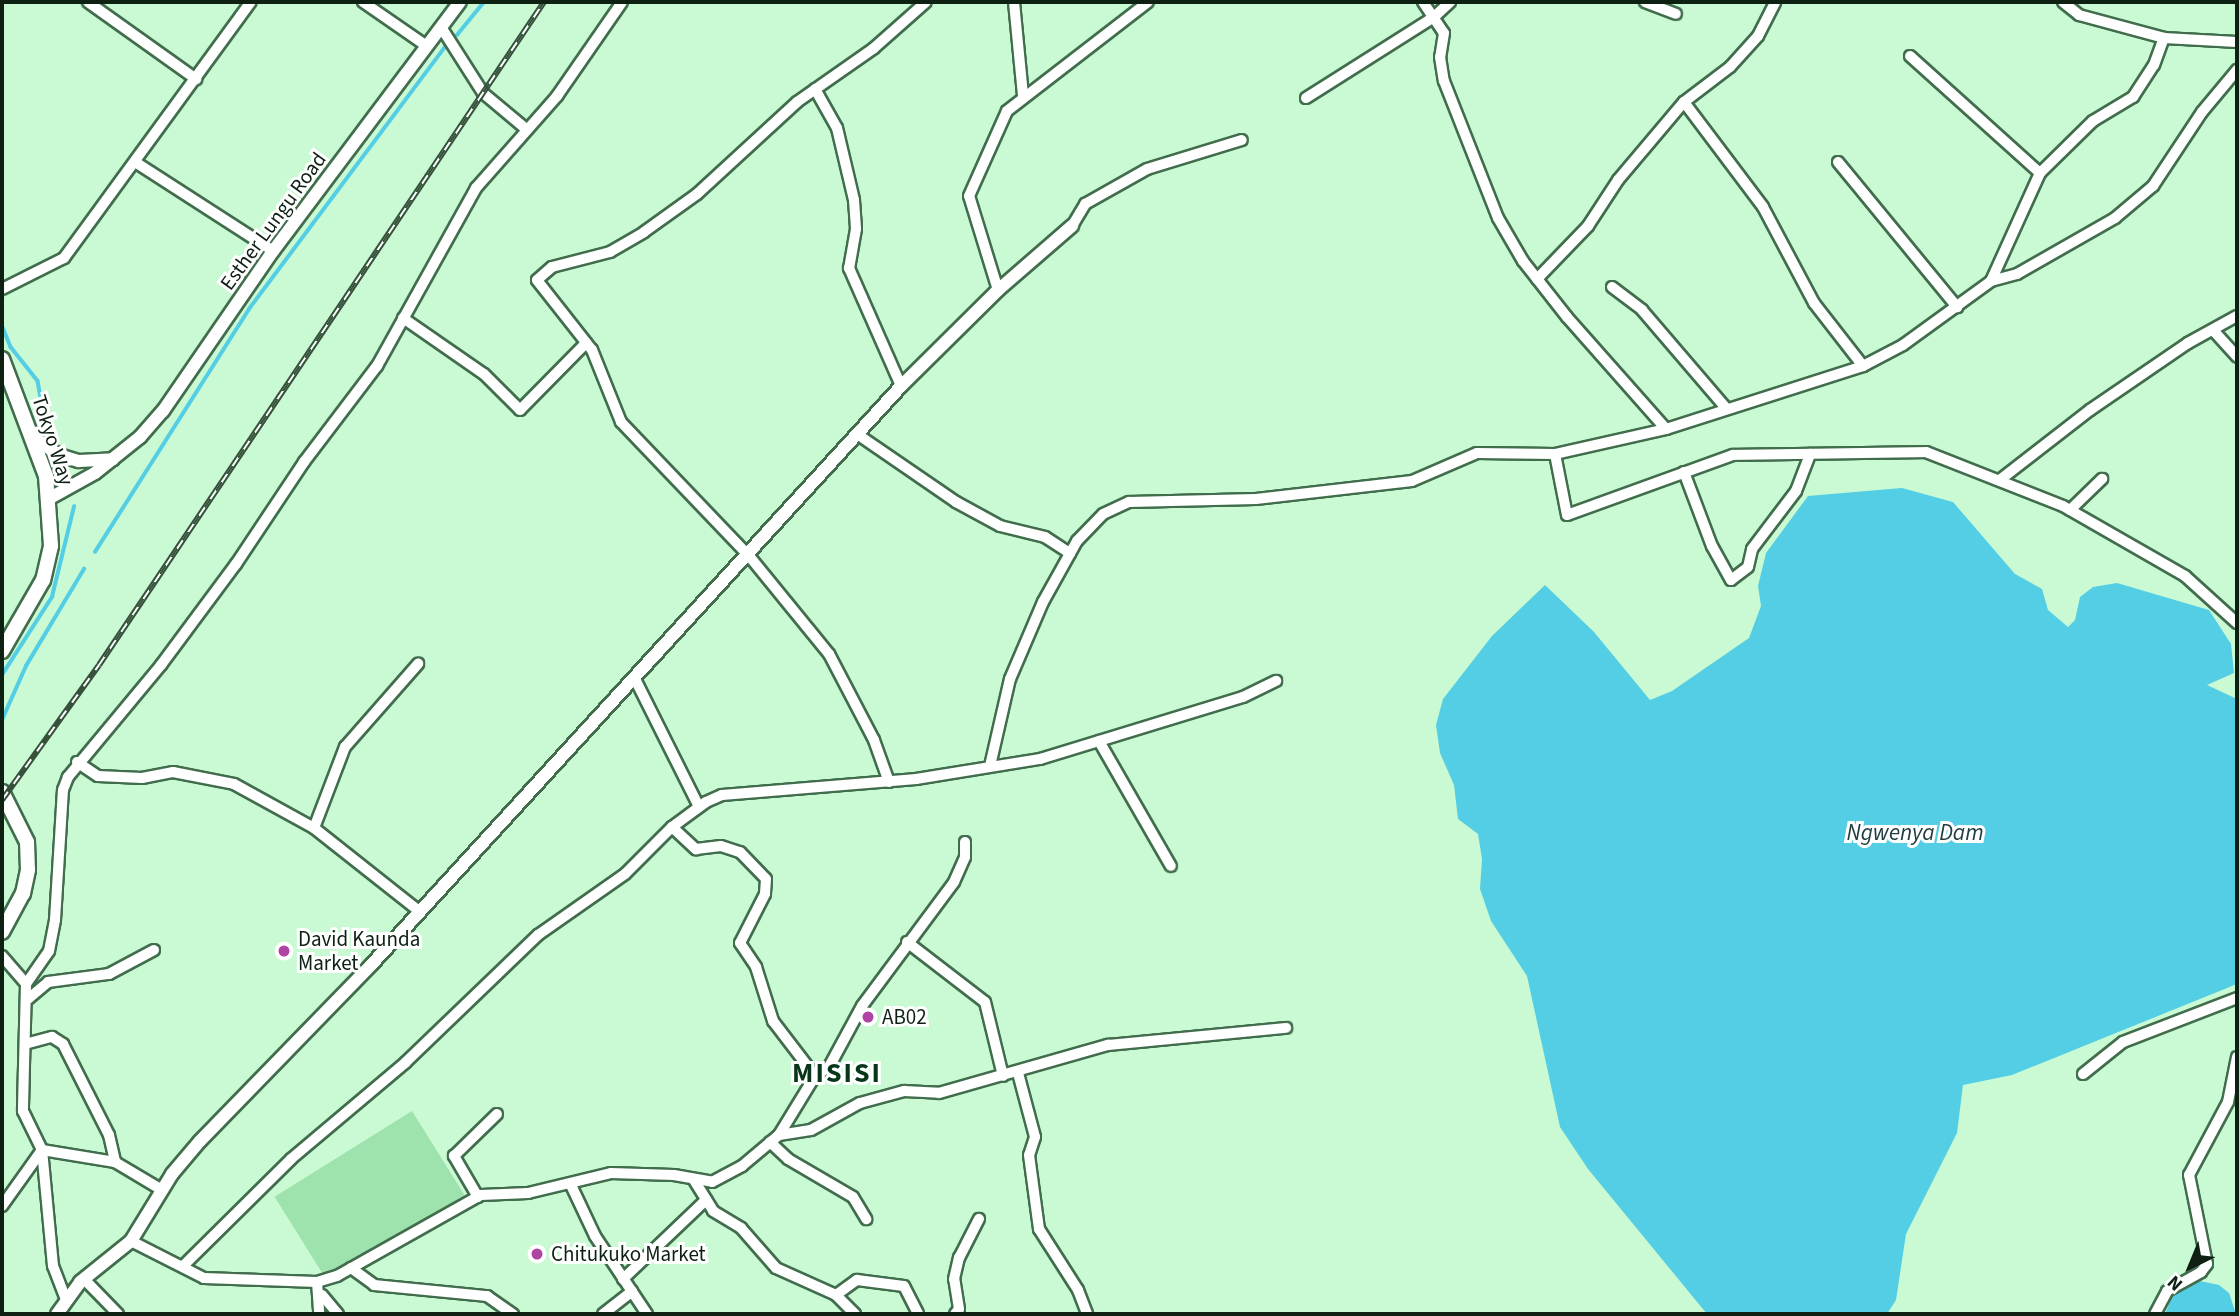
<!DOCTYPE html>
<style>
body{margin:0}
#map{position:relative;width:2239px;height:1316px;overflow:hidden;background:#c9fad3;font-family:"Source Sans 3",sans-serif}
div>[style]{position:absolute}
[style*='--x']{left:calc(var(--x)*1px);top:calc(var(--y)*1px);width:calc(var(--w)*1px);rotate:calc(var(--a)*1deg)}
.green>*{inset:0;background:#9ee2ae;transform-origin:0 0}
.water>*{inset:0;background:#54cee4}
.stream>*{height:3.5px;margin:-1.75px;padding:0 1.75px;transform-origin:1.75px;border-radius:1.75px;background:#54cee4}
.roads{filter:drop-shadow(2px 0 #416d4d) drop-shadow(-2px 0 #416d4d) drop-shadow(0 2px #416d4d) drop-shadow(0 -2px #416d4d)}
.minor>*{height:10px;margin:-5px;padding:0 5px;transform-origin:5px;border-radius:5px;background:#fff}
.tertiary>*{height:12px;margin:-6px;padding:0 6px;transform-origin:6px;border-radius:6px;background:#fff}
.secondary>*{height:14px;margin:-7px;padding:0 7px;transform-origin:7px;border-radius:7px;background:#fff}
.rail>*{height:6px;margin-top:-3px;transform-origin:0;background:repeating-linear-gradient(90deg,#fff 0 10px,#36503c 0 20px);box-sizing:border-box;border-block:2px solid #36503c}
.dots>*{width:19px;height:19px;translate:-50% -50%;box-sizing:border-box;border:4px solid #fff;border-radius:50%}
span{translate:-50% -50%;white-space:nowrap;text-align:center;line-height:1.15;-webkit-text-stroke:6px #fff;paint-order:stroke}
.street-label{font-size:21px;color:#0d2012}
.poi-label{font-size:21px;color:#0d2012}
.left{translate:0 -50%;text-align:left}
.water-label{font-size:23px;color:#223d42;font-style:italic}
.district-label{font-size:28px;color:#073619;font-weight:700;letter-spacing:2px}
.frame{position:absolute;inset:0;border:4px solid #0d2012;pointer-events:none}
.north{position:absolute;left:2155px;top:1232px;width:70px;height:70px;-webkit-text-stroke:5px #fff;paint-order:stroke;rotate:223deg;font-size:19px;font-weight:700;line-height:28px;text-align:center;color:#0d2012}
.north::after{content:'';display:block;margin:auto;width:24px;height:32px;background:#0d2012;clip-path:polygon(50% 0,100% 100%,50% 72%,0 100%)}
</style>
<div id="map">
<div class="green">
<div style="left:412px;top:1111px;width:99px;height:162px;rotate:58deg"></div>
</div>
<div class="water">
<div style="clip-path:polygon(1902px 488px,1953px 502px,2015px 574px,2042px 589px,2048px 610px,2068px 627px,2075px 620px,2080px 597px,2093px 587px,2117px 583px,2209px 610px,2231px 644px,2234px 673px,2207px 685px,2237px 699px,2237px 984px,2012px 1075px,1963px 1085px,1957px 1133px,1906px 1234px,1896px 1300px,1887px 1314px,1707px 1314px,1588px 1169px,1560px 1127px,1527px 976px,1491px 921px,1480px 889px,1482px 859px,1478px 834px,1458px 819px,1454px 785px,1440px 753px,1436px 725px,1443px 699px,1492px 636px,1545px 585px,1594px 632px,1650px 700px,1672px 691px,1749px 638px,1761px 606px,1758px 586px,1766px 553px,1808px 496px)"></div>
<div style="clip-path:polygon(2195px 1280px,2219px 1285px,2229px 1293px,2236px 1314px,2165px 1314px,2174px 1292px)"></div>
</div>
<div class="stream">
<div style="--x:457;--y:35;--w:43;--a:-50.7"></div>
<div style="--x:2;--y:325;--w:24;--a:68"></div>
<div style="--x:11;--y:347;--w:43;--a:51.5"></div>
<div style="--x:38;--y:381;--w:46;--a:79.9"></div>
<div style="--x:46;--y:426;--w:11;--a:45"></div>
<div style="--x:95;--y:552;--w:288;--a:-57.6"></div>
<div style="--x:249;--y:309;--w:327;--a:-53.2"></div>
<div style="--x:2;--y:675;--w:93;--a:-57.3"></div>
<div style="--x:52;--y:597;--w:93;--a:-76.3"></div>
<div style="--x:2;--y:720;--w:59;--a:-66"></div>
<div style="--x:26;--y:666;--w:113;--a:-59.1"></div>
</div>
<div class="roads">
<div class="minor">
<div style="--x:88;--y:2;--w:133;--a:35.5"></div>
<div style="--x:363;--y:2;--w:75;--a:34.7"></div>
<div style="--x:1014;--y:2;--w:93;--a:84.5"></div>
<div style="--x:1423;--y:2;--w:37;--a:56"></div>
<div style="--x:1444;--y:33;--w:24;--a:99"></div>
<div style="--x:1440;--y:57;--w:24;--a:81"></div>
<div style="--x:1444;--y:81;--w:147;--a:68.5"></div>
<div style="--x:1498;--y:218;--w:50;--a:59.8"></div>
<div style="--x:1523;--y:261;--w:71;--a:51.8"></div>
<div style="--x:1567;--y:317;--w:149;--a:48.5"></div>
<div style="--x:1645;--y:2;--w:33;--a:21"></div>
<div style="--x:2063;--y:2;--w:21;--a:39"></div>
<div style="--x:2079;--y:15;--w:88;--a:15.1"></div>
<div style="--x:2164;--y:38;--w:73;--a:3.1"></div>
<div style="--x:441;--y:27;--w:78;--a:57.5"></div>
<div style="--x:483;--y:93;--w:56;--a:39.9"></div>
<div style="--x:1910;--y:56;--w:175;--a:42"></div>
<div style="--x:815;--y:89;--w:45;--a:60.6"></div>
<div style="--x:837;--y:128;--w:74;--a:76.7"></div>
<div style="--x:854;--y:200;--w:29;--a:86"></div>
<div style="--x:856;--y:229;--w:40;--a:100"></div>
<div style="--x:849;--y:268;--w:129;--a:66.2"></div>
<div style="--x:1306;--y:98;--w:151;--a:-32.3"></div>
<div style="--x:1434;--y:17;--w:22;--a:-43"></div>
<div style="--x:1684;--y:102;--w:131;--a:53"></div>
<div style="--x:1763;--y:207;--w:109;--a:62"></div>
<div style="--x:1814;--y:303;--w:80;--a:52.1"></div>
<div style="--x:135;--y:162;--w:164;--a:32.8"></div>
<div style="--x:1838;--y:162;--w:188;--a:50.6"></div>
<div style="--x:1072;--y:226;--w:26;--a:-59"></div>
<div style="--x:1085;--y:204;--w:71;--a:-29.4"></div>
<div style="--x:1147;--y:169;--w:99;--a:-17"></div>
<div style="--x:1537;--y:279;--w:74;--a:-46.1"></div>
<div style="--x:1588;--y:226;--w:55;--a:-56.9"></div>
<div style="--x:1618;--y:180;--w:102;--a:-49.8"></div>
<div style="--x:1684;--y:102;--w:58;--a:-37.3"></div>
<div style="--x:1730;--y:67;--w:42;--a:-47.9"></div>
<div style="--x:1758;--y:36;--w:38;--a:-63"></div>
<div style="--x:1991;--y:281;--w:119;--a:-65.6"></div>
<div style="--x:2040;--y:173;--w:74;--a:-44.5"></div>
<div style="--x:2093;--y:121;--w:47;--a:-31"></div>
<div style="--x:2133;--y:97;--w:38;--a:-57"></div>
<div style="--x:2154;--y:65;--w:29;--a:-70"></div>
<div style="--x:1612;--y:287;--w:38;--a:37"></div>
<div style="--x:1642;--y:310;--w:130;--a:49.4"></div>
<div style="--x:2;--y:289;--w:69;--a:-26.6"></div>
<div style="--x:64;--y:258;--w:317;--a:-53.9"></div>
<div style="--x:998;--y:290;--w:98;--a:-107.1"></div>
<div style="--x:969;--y:196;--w:93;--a:-65.9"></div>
<div style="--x:1007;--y:111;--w:178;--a:-37.7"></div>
<div style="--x:403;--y:318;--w:98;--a:34.7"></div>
<div style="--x:484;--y:374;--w:51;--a:45"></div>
<div style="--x:520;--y:410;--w:94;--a:-45.4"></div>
<div style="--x:2213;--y:330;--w:36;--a:48"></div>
<div style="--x:857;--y:434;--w:120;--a:34.5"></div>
<div style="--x:956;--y:502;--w:50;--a:28.6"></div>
<div style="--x:1000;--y:526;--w:46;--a:13.7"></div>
<div style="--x:1045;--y:537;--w:30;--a:33"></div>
<div style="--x:1555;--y:454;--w:62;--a:78.9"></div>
<div style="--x:1567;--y:515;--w:177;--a:-19.9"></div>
<div style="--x:1733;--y:455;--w:193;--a:-0.9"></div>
<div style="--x:1926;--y:452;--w:147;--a:21.5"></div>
<div style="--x:2063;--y:506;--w:141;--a:29.8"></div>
<div style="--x:2185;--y:576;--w:70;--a:42.1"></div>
<div style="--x:1684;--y:472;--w:79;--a:69.3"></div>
<div style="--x:1712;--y:546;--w:39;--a:61"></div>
<div style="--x:1731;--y:580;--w:21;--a:-37"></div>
<div style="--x:1748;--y:567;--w:18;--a:-77"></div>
<div style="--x:1752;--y:549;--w:73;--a:-52.8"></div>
<div style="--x:1796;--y:491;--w:40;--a:-69"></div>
<div style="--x:2001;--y:479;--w:113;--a:-37.8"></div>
<div style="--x:2090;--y:410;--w:119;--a:-34.4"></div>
<div style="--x:2188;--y:343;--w:56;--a:-28.9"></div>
<div style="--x:2070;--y:510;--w:45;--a:-44.1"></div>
<div style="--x:635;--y:679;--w:143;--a:63.4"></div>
<div style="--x:1099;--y:741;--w:144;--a:60.1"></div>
<div style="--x:77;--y:762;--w:25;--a:34"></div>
<div style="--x:98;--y:776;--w:44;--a:2.6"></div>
<div style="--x:142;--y:778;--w:32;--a:-11"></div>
<div style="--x:173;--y:772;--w:62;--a:11.1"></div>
<div style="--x:234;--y:784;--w:91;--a:28.8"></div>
<div style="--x:314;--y:828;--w:134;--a:38.3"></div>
<div style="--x:990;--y:766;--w:89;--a:-77.1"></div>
<div style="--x:1010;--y:679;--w:84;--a:-66.8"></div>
<div style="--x:1043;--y:602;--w:70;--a:-60.9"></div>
<div style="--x:1077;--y:541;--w:37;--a:-46"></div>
<div style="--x:1103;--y:514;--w:29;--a:-25"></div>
<div style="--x:1129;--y:502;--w:127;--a:-1.4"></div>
<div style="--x:1256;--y:499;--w:157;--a:-6.6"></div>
<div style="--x:1412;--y:481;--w:71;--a:-23.3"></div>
<div style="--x:1477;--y:453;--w:78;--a:0.7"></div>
<div style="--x:1555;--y:454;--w:114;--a:-12.7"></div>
<div style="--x:1666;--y:429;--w:207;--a:-17.7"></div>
<div style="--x:1863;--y:366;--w:45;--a:-27.7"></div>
<div style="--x:1903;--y:345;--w:109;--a:-36"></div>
<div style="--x:1991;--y:281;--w:27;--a:-15"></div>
<div style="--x:2017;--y:274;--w:113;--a:-29.7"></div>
<div style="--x:2115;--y:218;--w:50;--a:-40.1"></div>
<div style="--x:2153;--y:186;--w:89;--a:-56.5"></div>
<div style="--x:2202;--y:112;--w:55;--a:-50.2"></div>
<div style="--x:889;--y:782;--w:45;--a:-109.7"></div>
<div style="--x:874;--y:740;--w:97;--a:-117.6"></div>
<div style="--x:829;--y:654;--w:127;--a:-129.2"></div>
<div style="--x:749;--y:556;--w:185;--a:-133.7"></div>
<div style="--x:621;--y:422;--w:78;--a:-111.9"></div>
<div style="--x:592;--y:350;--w:89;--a:-128.2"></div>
<div style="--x:537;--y:280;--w:20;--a:-41"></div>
<div style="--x:552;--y:267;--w:60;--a:-14.5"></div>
<div style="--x:610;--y:252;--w:39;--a:-30"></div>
<div style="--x:644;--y:232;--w:65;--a:-35.6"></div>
<div style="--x:697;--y:194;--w:136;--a:-42.6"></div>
<div style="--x:797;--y:102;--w:94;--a:-35"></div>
<div style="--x:874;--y:48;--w:69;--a:-41.5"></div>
<div style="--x:672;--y:827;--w:33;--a:43"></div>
<div style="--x:696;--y:849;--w:25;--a:-7"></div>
<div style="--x:721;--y:846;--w:20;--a:18"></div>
<div style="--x:740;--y:852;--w:37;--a:46"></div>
<div style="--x:766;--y:879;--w:15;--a:94"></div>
<div style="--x:765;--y:894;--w:55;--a:117"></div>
<div style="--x:740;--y:943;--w:29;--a:56"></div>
<div style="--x:756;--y:967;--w:57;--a:72.5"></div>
<div style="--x:773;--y:1021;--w:69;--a:52.6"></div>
<div style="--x:815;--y:1076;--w:69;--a:121.4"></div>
<div style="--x:314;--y:828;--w:87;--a:-69.1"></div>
<div style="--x:345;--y:747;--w:111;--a:-48.7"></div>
<div style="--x:907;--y:942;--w:98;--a:37.6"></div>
<div style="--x:985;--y:1002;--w:76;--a:76.3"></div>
<div style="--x:2;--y:956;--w:37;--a:49"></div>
<div style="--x:26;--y:984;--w:127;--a:91.4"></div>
<div style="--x:23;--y:1111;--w:43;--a:64"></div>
<div style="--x:42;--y:1150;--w:69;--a:125.5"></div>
<div style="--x:26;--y:984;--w:40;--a:-55.1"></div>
<div style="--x:49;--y:951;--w:32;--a:-79"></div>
<div style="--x:55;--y:920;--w:130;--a:-86.5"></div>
<div style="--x:63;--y:790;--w:14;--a:-69"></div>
<div style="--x:68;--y:777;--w:146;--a:-50.3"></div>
<div style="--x:161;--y:665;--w:126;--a:-53.4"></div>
<div style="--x:236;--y:564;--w:123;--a:-56.3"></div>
<div style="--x:304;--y:462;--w:121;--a:-52.8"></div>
<div style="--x:377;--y:366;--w:204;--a:-60.9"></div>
<div style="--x:476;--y:188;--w:123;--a:-48.6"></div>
<div style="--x:557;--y:96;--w:114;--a:-55.3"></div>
<div style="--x:28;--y:999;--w:26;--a:-40"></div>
<div style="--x:48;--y:982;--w:62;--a:-7.5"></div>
<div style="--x:109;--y:974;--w:51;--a:-28.1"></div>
<div style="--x:25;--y:1044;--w:28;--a:-15"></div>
<div style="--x:52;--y:1037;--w:13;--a:32"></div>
<div style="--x:63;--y:1044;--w:102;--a:63.2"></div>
<div style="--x:109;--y:1135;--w:28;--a:77"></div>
<div style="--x:1018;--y:1073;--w:66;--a:75.1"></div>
<div style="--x:1035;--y:1137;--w:19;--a:108"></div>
<div style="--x:1029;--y:1155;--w:75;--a:82.3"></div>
<div style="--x:1039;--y:1229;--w:72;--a:57.4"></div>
<div style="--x:1078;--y:1290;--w:26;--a:69"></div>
<div style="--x:2083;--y:1074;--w:51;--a:-38.7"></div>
<div style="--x:2123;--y:1042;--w:122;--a:-21.1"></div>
<div style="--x:815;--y:1076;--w:17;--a:-33"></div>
<div style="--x:829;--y:1067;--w:69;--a:-61.6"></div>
<div style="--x:862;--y:1006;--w:154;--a:-53.4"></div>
<div style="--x:954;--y:882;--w:27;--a:-66"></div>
<div style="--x:965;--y:857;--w:15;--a:-90"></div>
<div style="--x:770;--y:1142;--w:25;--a:43"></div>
<div style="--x:788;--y:1159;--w:75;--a:30.3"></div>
<div style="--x:853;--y:1197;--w:26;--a:59"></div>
<div style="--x:694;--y:1180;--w:36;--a:58"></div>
<div style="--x:713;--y:1211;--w:33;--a:31"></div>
<div style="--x:741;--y:1228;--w:53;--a:48.8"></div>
<div style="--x:776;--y:1268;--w:66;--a:24.2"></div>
<div style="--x:836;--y:1295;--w:27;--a:45"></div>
<div style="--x:571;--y:1185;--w:56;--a:64.8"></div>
<div style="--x:595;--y:1236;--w:94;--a:56.3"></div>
<div style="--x:478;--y:1197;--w:48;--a:-120.3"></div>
<div style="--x:454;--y:1156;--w:60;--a:-44.3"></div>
<div style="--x:131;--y:1241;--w:82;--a:26.9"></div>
<div style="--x:204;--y:1278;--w:113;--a:2"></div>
<div style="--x:317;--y:1282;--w:21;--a:-17"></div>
<div style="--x:337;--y:1276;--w:165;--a:-29.4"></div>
<div style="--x:481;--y:1195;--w:47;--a:-2.4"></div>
<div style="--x:528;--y:1193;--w:85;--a:-13.5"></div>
<div style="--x:611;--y:1173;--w:63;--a:1.8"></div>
<div style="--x:674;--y:1175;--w:39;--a:10"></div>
<div style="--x:712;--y:1182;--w:34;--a:-28"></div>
<div style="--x:742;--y:1166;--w:48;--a:-40"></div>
<div style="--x:779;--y:1135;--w:32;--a:-9"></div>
<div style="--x:811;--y:1130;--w:56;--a:-28.9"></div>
<div style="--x:860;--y:1103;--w:46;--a:-15.3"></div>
<div style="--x:904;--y:1091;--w:35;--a:3"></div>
<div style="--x:939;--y:1093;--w:176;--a:-15.9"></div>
<div style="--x:1108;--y:1045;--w:179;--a:-5.5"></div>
<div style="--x:183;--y:1266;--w:152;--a:-44.7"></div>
<div style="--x:291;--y:1159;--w:150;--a:-40.1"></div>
<div style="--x:406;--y:1062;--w:183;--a:-43.9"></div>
<div style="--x:538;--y:935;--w:106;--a:-35"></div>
<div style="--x:625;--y:874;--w:66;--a:-45"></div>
<div style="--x:672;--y:827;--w:42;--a:-36.3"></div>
<div style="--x:706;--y:802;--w:17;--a:-24"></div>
<div style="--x:722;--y:795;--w:195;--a:-4.7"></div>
<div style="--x:916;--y:779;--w:126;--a:-9.2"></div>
<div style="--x:1040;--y:759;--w:212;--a:-17"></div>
<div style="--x:1243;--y:697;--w:37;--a:-26"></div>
<div style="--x:351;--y:1268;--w:29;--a:36"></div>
<div style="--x:374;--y:1285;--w:114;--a:5.6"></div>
<div style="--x:487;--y:1296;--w:32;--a:35"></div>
<div style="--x:84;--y:1279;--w:49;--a:45.8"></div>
<div style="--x:623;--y:1279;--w:115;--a:-43.6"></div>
<div style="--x:317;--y:1282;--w:32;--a:86"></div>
<div style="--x:322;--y:1295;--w:25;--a:50"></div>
<div style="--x:836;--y:1295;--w:26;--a:-36"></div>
<div style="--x:857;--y:1280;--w:47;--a:7.3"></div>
<div style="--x:904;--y:1286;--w:31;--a:63"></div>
<div style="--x:65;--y:1297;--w:33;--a:-111"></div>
<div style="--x:53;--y:1266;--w:117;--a:-95.4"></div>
<div style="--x:42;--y:1150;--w:74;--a:9.3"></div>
<div style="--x:115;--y:1162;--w:55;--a:30.8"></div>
<div style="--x:603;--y:1314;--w:37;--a:-38"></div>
<div style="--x:955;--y:1314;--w:6;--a:-51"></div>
<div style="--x:959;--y:1309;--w:30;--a:-99"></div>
<div style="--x:954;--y:1279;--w:22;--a:-77"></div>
<div style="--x:959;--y:1258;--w:44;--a:-62.9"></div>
<div style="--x:2155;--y:1314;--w:26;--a:-62"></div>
<div style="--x:2167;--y:1291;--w:39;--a:-29"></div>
<div style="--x:2201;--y:1272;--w:10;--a:-53"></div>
<div style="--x:2207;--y:1264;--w:91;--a:-101.4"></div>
<div style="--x:2189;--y:1175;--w:83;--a:-61.9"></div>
<div style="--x:2228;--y:1102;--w:46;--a:-78.7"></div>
</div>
<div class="tertiary">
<div style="--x:33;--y:437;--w:32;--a:35"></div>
<div style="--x:59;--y:455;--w:21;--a:17"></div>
<div style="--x:79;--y:461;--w:34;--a:-3"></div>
<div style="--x:50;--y:498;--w:51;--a:-29.1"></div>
<div style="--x:95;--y:473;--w:58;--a:-38.7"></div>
<div style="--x:140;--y:437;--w:35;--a:-49"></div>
<div style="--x:163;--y:411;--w:194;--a:-55.5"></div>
<div style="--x:273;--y:251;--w:311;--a:-53.1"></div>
<div style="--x:57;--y:1314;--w:39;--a:-54"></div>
<div style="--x:80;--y:1282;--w:65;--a:-38.8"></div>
<div style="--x:131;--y:1241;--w:79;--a:-58.5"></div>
<div style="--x:172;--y:1174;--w:43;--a:-49.7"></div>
<div style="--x:200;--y:1141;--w:247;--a:-45.8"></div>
<div style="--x:372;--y:964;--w:784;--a:-47.53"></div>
<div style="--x:901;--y:386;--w:136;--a:-44.7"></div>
<div style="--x:998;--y:290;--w:98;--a:-40.9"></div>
</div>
<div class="secondary">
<div style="--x:2;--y:359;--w:125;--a:69.4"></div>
<div style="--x:46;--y:476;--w:70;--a:85.9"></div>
<div style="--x:51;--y:546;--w:35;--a:103"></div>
<div style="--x:43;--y:580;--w:82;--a:120"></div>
<div style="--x:2;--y:792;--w:56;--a:63.4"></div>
<div style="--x:27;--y:842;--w:28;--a:88"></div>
<div style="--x:28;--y:870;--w:24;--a:102"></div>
<div style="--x:23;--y:893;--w:44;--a:118.3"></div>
</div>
</div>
<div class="rail">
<div style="--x:2;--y:800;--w:166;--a:-54.3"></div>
<div style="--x:99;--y:665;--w:798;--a:-56.13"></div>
</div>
<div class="dots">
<div style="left:284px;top:951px;background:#af44a5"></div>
<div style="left:868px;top:1017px;background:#af44a5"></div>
<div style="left:537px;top:1254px;background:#af44a5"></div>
</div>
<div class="street-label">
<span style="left:273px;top:221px;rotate:-54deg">Esther Lungu Road</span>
<span style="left:53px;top:440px;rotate:72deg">Tokyo Way</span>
</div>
<div class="poi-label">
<span class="left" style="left:298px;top:951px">David Kaunda<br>Market</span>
<span class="left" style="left:882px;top:1017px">AB02</span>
<span class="left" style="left:551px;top:1254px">Chitukuko Market</span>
</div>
<div class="water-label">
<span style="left:1915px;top:833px">Ngwenya Dam</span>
</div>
<div class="district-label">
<span style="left:837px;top:1073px">MISISI</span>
</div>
<div class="frame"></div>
<div class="north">N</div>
</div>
